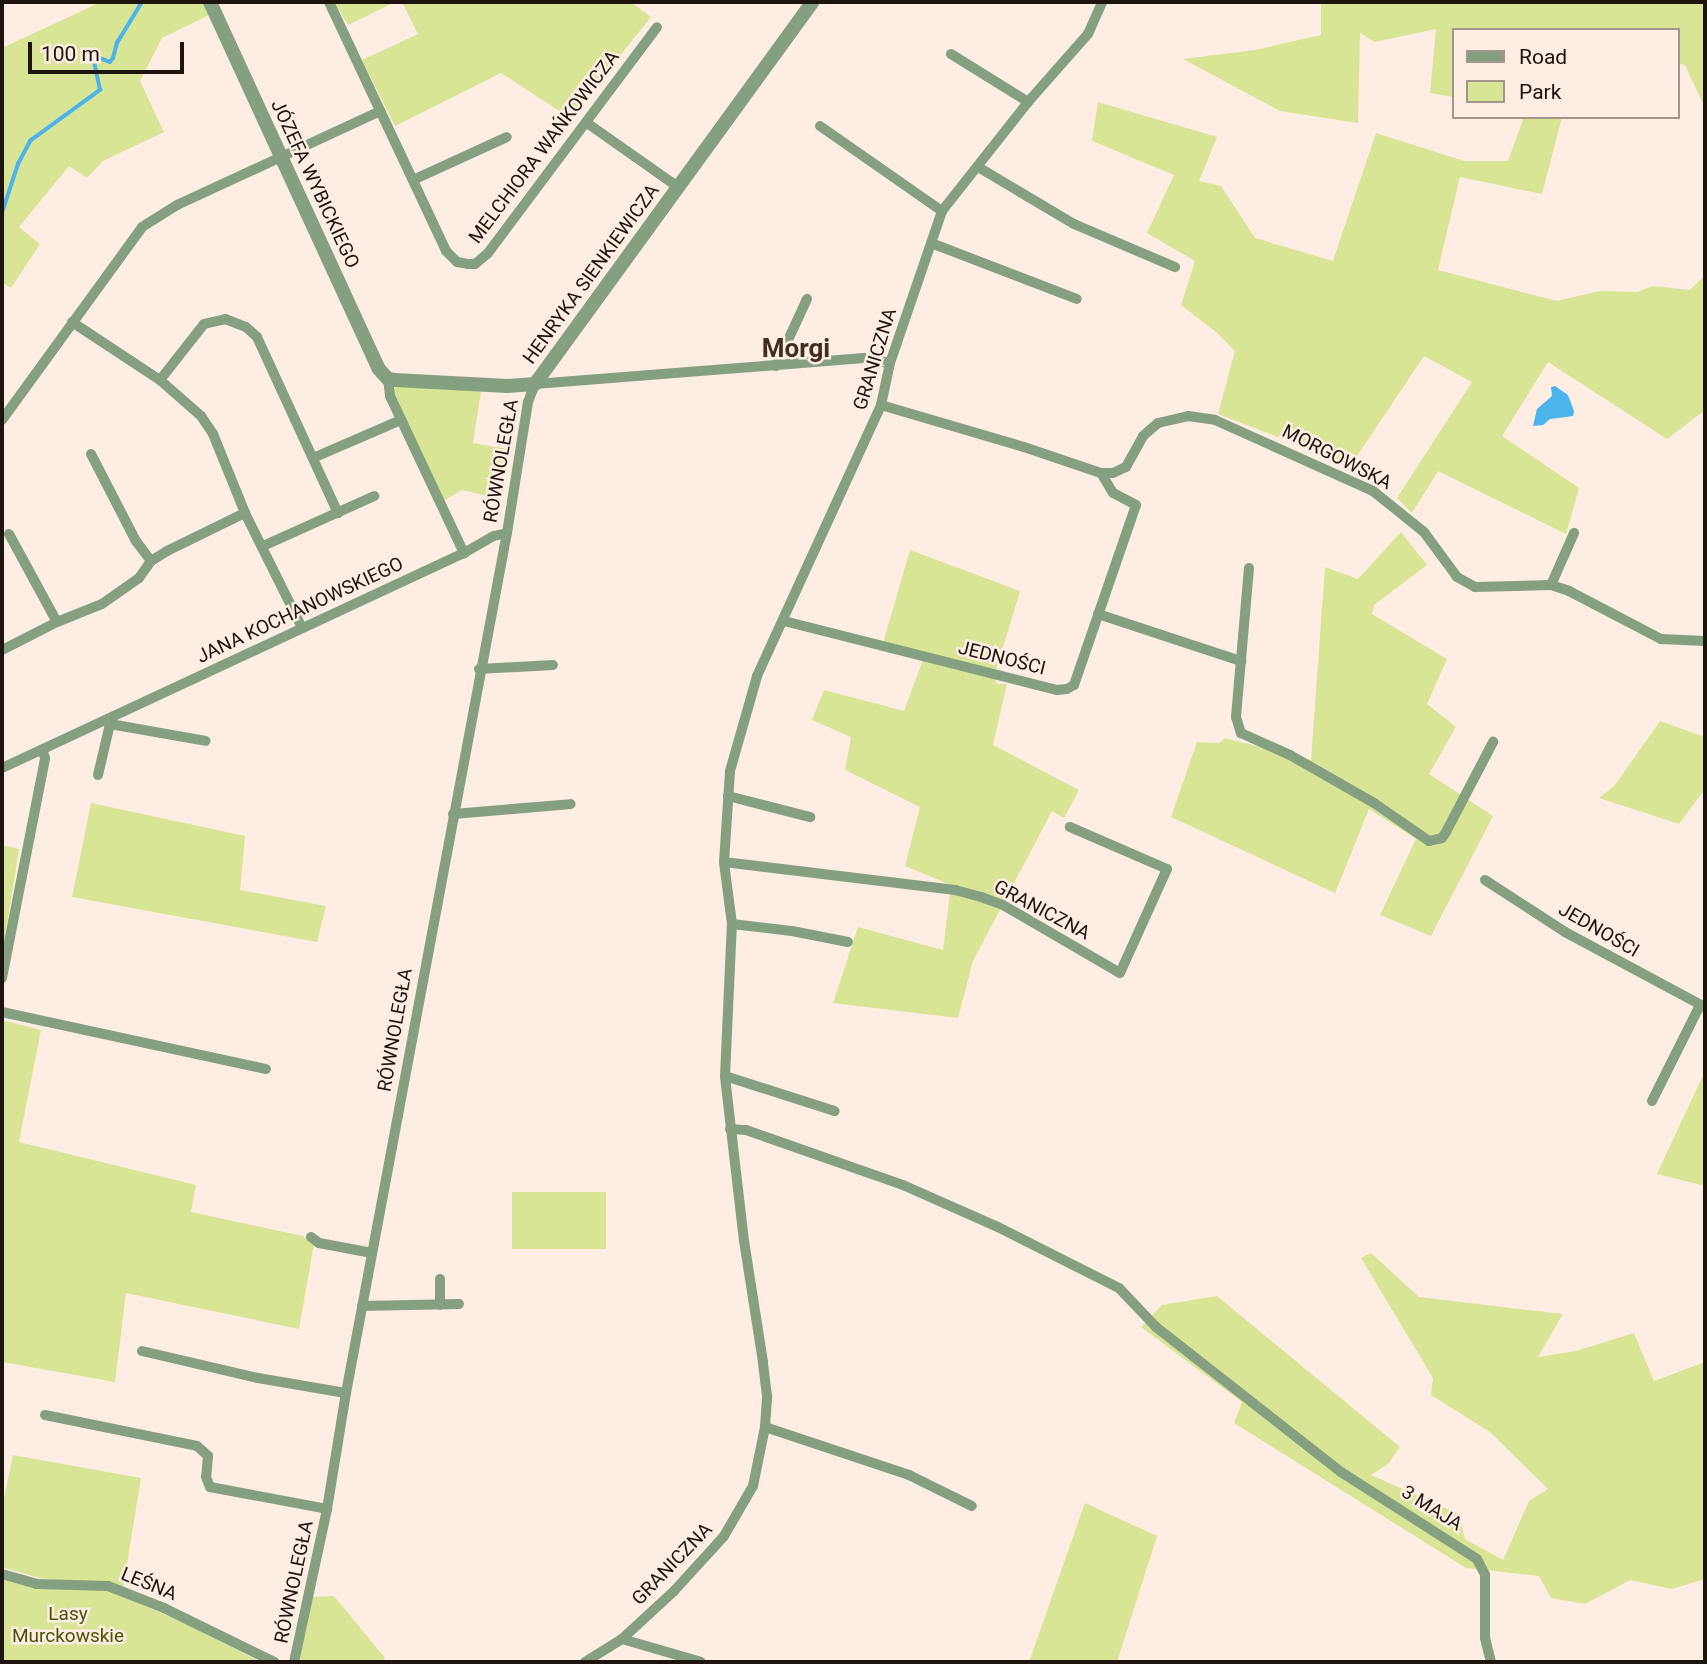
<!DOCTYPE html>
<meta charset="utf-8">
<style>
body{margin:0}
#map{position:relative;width:1707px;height:1664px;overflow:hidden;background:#feede2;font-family:Roboto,sans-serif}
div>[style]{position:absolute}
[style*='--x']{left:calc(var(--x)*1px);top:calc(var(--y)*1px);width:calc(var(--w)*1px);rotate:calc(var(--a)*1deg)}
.green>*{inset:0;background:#d8e594;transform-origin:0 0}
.water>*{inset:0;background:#4bb4ec}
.stream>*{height:3.5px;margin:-1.75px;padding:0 1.75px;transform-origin:1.75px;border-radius:1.75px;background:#4bb4ec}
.minor>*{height:10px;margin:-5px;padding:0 5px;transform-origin:5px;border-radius:5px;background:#84a080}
.tertiary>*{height:14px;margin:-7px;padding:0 7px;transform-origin:7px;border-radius:7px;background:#84a080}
span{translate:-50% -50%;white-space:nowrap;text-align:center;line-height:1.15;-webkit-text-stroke:5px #feede2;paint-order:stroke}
.street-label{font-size:19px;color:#1d140d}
.park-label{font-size:19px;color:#4b5306}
.district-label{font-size:26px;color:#422e20;font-weight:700}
.frame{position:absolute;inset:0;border:4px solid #1d140d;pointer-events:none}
.legend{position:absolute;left:1452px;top:28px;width:228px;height:91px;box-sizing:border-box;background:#feede2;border:2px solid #a4968d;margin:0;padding:9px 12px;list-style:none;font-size:21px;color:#1d140d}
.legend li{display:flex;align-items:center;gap:14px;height:35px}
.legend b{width:35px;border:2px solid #a4968d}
.scale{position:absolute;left:28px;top:42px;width:156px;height:32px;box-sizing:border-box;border:4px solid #1d140d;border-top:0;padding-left:9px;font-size:21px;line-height:24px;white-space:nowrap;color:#1d140d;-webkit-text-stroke:5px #feede2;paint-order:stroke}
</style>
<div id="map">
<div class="green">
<div style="clip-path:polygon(101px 2px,203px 2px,209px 15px,162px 38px,140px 81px,164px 132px,103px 161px,87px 178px,69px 166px,19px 227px,40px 244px,11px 288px,2px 282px,2px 48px)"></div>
<div style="clip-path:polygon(334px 2px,395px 2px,348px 25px)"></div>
<div style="clip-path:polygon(402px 2px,631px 2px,651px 17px,570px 118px,501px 73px,395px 126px,362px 60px,418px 34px)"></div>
<div style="clip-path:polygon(1321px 2px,1705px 2px,1705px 108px,1685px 65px,1677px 63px,1677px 30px,1453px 30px,1453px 97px,1430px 93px,1436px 29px,1375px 42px,1360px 33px,1358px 123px,1280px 111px,1183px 59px,1255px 50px,1321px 35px)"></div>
<div style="clip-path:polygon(1098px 102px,1217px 137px,1199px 181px,1221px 186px,1255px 238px,1333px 261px,1376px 133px,1464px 161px,1508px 161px,1524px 117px,1562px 117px,1542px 194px,1460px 177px,1438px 270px,1557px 301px,1599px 291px,1637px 292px,1653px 286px,1690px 290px,1705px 275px,1705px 410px,1667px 439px,1548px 362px,1502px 436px,1579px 488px,1566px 534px,1438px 471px,1412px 513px,1397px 498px,1472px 382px,1424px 356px,1351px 465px,1218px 414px,1235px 351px,1216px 332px,1181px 305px,1195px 261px,1147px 233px,1174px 175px,1092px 141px)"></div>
<div style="clip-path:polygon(397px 385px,481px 391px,473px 443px,508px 449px,500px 499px,462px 490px,443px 501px,392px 393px)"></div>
<div style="clip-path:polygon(1401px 532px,1427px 565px,1374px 605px,1372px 614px,1447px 659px,1427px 704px,1456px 727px,1429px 774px,1493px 816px,1431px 936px,1380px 915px,1416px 839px,1369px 809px,1335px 893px,1171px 817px,1197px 742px,1219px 743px,1225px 738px,1311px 760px,1325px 567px,1358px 579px)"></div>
<div style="clip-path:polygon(910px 550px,1020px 591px,994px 677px,997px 684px,1007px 684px,993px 745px,1079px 790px,1064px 818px,1052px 811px,973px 961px,958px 1018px,833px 1003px,858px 927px,943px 950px,951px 885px,905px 866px,920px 807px,845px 770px,851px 737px,812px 720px,824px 690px,904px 711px,923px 660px,881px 650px)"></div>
<div style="clip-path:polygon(1660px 721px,1705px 737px,1705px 789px,1679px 824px,1599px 798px,1615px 785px)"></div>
<div style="clip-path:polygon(91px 803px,245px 836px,240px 890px,326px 906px,317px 942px,72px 897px)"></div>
<div style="clip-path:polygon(2px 845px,19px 849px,2px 956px)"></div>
<div style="clip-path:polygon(2px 1020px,41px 1030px,19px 1142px,196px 1185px,191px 1212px,303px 1236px,314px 1244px,299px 1329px,126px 1293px,115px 1382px,2px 1362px)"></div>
<div style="clip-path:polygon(1705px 1071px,1705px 1186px,1657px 1174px)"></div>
<div style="left:606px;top:1192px;width:57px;height:94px;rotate:90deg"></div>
<div style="clip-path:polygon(1371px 1253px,1419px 1297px,1563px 1314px,1538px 1357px,1576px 1351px,1634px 1333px,1654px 1381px,1705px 1362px,1705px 1579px,1672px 1589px,1630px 1580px,1585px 1604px,1551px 1598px,1539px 1576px,1466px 1568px,1234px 1423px,1242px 1402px,1141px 1327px,1162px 1305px,1217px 1296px,1400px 1447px,1388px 1464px,1371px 1475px,1459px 1514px,1465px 1539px,1503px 1560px,1529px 1501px,1548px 1489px,1490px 1432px,1431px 1395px,1433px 1378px,1361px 1258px)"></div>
<div style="clip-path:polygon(13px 1455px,141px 1478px,123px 1588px,39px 1578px,2px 1567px,2px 1508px)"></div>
<div style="clip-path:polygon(1085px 1503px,1157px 1536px,1117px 1662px,1029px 1662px)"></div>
<div style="clip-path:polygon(2px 1578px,106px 1589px,182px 1622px,261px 1662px,2px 1662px)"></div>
<div style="clip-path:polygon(334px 1596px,385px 1658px,381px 1662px,297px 1662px,313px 1597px)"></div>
</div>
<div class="water">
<div style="clip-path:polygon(1555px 386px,1568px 395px,1574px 411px,1573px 416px,1550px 419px,1543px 425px,1533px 426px,1537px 409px,1552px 396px,1551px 387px)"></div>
</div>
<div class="stream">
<div style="--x:2;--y:213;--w:52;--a:-71.9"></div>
<div style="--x:18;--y:164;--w:26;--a:-62"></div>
<div style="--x:30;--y:141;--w:87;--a:-36.1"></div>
<div style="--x:100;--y:90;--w:29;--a:-102"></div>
<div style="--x:94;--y:62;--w:6;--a:-59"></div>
<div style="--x:97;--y:57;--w:14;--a:21"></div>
<div style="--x:110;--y:62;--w:5;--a:-53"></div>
<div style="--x:113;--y:58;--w:16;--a:-75"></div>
<div style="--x:117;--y:43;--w:48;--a:-58.6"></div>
</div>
<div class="minor">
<div style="--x:329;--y:2;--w:275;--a:64.8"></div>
<div style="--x:446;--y:251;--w:16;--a:45"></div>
<div style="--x:457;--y:262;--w:11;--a:10"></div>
<div style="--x:468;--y:264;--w:7;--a:0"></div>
<div style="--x:475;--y:264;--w:17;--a:-40"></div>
<div style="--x:488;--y:253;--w:282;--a:-53.2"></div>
<div style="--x:951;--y:54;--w:91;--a:31.9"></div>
<div style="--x:587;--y:123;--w:111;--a:35.1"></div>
<div style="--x:820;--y:126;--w:149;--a:34.9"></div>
<div style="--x:978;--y:167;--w:112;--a:30.7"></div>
<div style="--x:1074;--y:224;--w:110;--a:23.1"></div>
<div style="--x:413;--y:180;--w:103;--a:-24.6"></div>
<div style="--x:931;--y:243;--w:156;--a:21"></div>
<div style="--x:72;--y:322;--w:105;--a:33.4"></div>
<div style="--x:160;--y:380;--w:55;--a:41.3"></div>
<div style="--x:201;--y:416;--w:22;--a:56"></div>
<div style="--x:213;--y:434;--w:85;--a:67.9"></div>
<div style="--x:245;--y:513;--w:128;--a:63.6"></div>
<div style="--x:776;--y:366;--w:74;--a:-65.2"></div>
<div style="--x:388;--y:379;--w:17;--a:83"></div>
<div style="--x:390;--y:396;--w:174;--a:64.8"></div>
<div style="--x:160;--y:380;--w:71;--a:-51.8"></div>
<div style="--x:204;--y:324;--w:22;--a:-13"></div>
<div style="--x:225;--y:319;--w:22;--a:21"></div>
<div style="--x:246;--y:327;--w:15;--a:42"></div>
<div style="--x:257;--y:337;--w:194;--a:65.3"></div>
<div style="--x:881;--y:405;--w:149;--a:16.4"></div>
<div style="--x:1024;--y:447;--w:81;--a:18.7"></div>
<div style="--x:1101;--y:473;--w:12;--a:0"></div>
<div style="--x:1113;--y:473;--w:14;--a:-25"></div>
<div style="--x:1126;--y:467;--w:35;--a:-61"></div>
<div style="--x:1143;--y:436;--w:20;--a:-41"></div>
<div style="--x:1158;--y:423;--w:31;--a:-13"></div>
<div style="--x:1188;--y:416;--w:27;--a:8"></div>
<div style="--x:1215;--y:420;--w:173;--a:24.2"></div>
<div style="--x:1373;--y:491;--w:65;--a:38.8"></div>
<div style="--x:1424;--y:532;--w:56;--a:53.7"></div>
<div style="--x:1457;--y:577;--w:21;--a:29"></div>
<div style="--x:1475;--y:587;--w:76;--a:-1.5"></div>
<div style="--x:1551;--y:585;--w:19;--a:18"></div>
<div style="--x:1569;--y:591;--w:104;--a:27.6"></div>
<div style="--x:1661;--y:639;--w:44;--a:2.6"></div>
<div style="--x:2;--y:420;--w:238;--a:-54"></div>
<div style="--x:142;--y:227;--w:41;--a:-32.2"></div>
<div style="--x:177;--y:205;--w:224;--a:-24.8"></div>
<div style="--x:91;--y:454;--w:98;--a:62.7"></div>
<div style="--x:136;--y:541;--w:25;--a:53"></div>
<div style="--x:313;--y:458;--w:96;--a:-23.4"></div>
<div style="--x:9;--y:534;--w:100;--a:61.4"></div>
<div style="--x:263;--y:546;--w:122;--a:-24.2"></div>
<div style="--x:1249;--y:568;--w:150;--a:95"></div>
<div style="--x:1236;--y:717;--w:17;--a:73"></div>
<div style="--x:1241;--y:733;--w:54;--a:24.2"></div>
<div style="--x:1290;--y:755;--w:97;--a:29.7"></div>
<div style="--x:1374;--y:803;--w:67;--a:34.6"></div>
<div style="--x:1429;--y:841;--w:13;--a:-13"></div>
<div style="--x:1442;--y:838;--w:7;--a:-56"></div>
<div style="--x:1446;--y:832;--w:102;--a:-62.4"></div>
<div style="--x:1551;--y:585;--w:57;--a:-66.1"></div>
<div style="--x:1098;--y:614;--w:151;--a:18.2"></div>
<div style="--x:784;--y:621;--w:282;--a:14.2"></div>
<div style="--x:1057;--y:690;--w:10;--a:-6"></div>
<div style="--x:1067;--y:689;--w:8;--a:-30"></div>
<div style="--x:1074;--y:685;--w:190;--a:-71"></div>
<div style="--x:1136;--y:505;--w:26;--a:-152"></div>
<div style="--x:1113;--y:493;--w:23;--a:-121"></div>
<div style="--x:2;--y:650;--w:62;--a:-27"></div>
<div style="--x:57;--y:622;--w:48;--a:-21.8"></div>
<div style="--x:102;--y:604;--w:45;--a:-35.1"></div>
<div style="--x:139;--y:578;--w:21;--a:-55"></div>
<div style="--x:151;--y:561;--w:19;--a:-32"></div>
<div style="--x:167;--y:551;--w:87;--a:-26"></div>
<div style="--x:479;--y:669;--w:74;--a:-3.1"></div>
<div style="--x:108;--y:719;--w:5;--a:68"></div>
<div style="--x:110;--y:724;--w:97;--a:10"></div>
<div style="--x:2;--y:768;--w:510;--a:-24.96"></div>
<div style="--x:464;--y:553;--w:34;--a:-30"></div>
<div style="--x:494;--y:536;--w:13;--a:-13"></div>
<div style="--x:98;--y:775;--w:52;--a:-76.8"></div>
<div style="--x:728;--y:796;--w:85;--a:14.4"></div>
<div style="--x:453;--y:814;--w:118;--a:-4.8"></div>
<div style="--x:724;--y:862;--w:233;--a:6.9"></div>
<div style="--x:955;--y:890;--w:27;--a:15"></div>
<div style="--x:981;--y:897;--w:23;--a:20"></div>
<div style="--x:1003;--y:905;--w:135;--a:30.2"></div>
<div style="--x:1120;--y:973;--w:114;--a:-65.7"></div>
<div style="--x:1167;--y:869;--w:106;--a:-156.6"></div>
<div style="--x:1485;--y:880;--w:95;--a:33"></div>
<div style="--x:1565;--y:932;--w:159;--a:28.2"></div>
<div style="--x:732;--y:924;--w:60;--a:6.7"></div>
<div style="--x:792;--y:931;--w:57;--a:11.1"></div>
<div style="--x:2;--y:978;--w:224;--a:-78.9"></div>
<div style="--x:45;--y:758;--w:9;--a:-108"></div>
<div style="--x:2;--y:1012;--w:270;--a:12.2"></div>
<div style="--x:725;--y:1076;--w:115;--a:17.7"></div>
<div style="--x:1652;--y:1101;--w:107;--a:-63.4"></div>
<div style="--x:730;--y:1129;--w:16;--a:4"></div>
<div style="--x:746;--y:1130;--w:166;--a:19.3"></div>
<div style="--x:903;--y:1185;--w:104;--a:23.9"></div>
<div style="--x:998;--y:1227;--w:136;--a:26.8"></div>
<div style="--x:1119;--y:1288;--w:54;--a:46.5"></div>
<div style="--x:1156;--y:1327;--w:235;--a:38.1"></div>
<div style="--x:1341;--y:1472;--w:161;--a:32.6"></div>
<div style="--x:1477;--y:1559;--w:18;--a:63"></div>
<div style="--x:1485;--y:1575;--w:63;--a:90"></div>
<div style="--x:1485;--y:1638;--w:25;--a:76"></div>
<div style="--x:311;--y:1237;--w:10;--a:37"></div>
<div style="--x:319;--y:1243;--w:54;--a:10.7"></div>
<div style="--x:440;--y:1305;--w:26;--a:-90"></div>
<div style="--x:362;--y:1306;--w:97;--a:-1.2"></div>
<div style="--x:142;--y:1351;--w:119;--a:13.1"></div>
<div style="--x:258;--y:1378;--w:89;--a:9.7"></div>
<div style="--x:45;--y:1415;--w:155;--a:11.5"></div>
<div style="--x:197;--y:1446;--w:15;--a:42"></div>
<div style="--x:208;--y:1456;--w:21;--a:95"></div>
<div style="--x:206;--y:1477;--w:11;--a:68"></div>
<div style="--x:210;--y:1487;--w:119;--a:10.6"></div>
<div style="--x:765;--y:1427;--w:152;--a:18.4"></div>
<div style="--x:909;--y:1475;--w:70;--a:26.2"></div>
<div style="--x:2;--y:1574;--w:36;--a:16"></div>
<div style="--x:37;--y:1584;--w:71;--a:1.6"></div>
<div style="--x:108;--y:1586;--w:60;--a:21.4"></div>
<div style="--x:164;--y:1608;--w:123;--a:26.1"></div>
<div style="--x:622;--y:1639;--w:82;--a:16.2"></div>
<div style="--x:294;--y:1662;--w:157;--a:-77.8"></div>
<div style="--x:327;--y:1509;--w:118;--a:-80.7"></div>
<div style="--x:346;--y:1393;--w:875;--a:-79.4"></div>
<div style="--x:507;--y:533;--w:133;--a:-80.9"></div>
<div style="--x:528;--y:402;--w:19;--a:-69"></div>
<div style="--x:535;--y:384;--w:330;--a:-4.5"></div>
<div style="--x:864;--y:358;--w:26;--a:11"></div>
<div style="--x:585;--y:1662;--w:44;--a:-31.9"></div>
<div style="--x:622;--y:1639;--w:71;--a:-42.7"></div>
<div style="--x:674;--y:1591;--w:74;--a:-47.7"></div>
<div style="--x:724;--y:1536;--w:58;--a:-59.9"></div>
<div style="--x:753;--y:1486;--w:60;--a:-78.5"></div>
<div style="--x:765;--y:1427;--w:31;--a:-86"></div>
<div style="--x:767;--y:1396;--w:34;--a:-97"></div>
<div style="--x:763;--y:1362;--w:122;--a:-98.9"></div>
<div style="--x:744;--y:1241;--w:166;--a:-96.6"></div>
<div style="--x:725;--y:1076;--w:152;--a:-87.4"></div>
<div style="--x:732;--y:924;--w:63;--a:-97.4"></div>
<div style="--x:724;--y:862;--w:91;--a:-86.2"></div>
<div style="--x:730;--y:771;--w:99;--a:-74.1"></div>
<div style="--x:757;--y:676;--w:298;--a:-65.4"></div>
<div style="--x:881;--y:405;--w:43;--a:-77.9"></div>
<div style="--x:890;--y:363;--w:161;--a:-71.1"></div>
<div style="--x:942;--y:211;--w:139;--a:-51.7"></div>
<div style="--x:1028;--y:102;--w:91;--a:-48.6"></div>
<div style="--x:1088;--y:34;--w:35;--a:-66"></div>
</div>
<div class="tertiary">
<div style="--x:210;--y:2;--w:403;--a:65.3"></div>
<div style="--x:378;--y:368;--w:15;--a:48"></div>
<div style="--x:388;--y:379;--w:7;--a:8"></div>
<div style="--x:395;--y:380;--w:112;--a:3.1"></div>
<div style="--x:507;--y:386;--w:28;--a:-4"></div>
<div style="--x:535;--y:384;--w:472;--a:-54"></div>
</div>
<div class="street-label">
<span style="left:544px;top:147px;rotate:-53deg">MELCHIORA WAŃKOWICZA</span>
<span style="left:315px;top:184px;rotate:65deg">JÓZEFA WYBICKIEGO</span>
<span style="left:591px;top:274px;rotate:-54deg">HENRYKA SIENKIEWICZA</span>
<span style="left:875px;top:359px;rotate:-73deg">GRANICZNA</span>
<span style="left:1337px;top:457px;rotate:27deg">MORGOWSKA</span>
<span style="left:501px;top:461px;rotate:-80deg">RÓWNOLEGŁA</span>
<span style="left:300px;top:610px;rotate:-25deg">JANA KOCHANOWSKIEGO</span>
<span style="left:1002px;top:658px;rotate:14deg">JEDNOŚCI</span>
<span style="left:1042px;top:910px;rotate:28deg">GRANICZNA</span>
<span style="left:1599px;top:930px;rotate:30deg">JEDNOŚCI</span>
<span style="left:395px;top:1030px;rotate:-80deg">RÓWNOLEGŁA</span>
<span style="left:1432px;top:1508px;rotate:32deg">3 MAJA</span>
<span style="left:672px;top:1564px;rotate:-46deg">GRANICZNA</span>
<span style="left:294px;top:1582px;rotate:-78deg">RÓWNOLEGŁA</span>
<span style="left:149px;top:1584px;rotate:22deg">LEŚNA</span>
</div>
<div class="park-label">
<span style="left:68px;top:1625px">Lasy<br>Murckowskie</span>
</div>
<div class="district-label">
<span style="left:796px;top:349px">Morgi</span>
</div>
<div class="frame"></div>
<ul class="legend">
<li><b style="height:9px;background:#84a080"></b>Road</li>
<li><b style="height:19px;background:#d8e594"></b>Park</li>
</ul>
<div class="scale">100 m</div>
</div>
